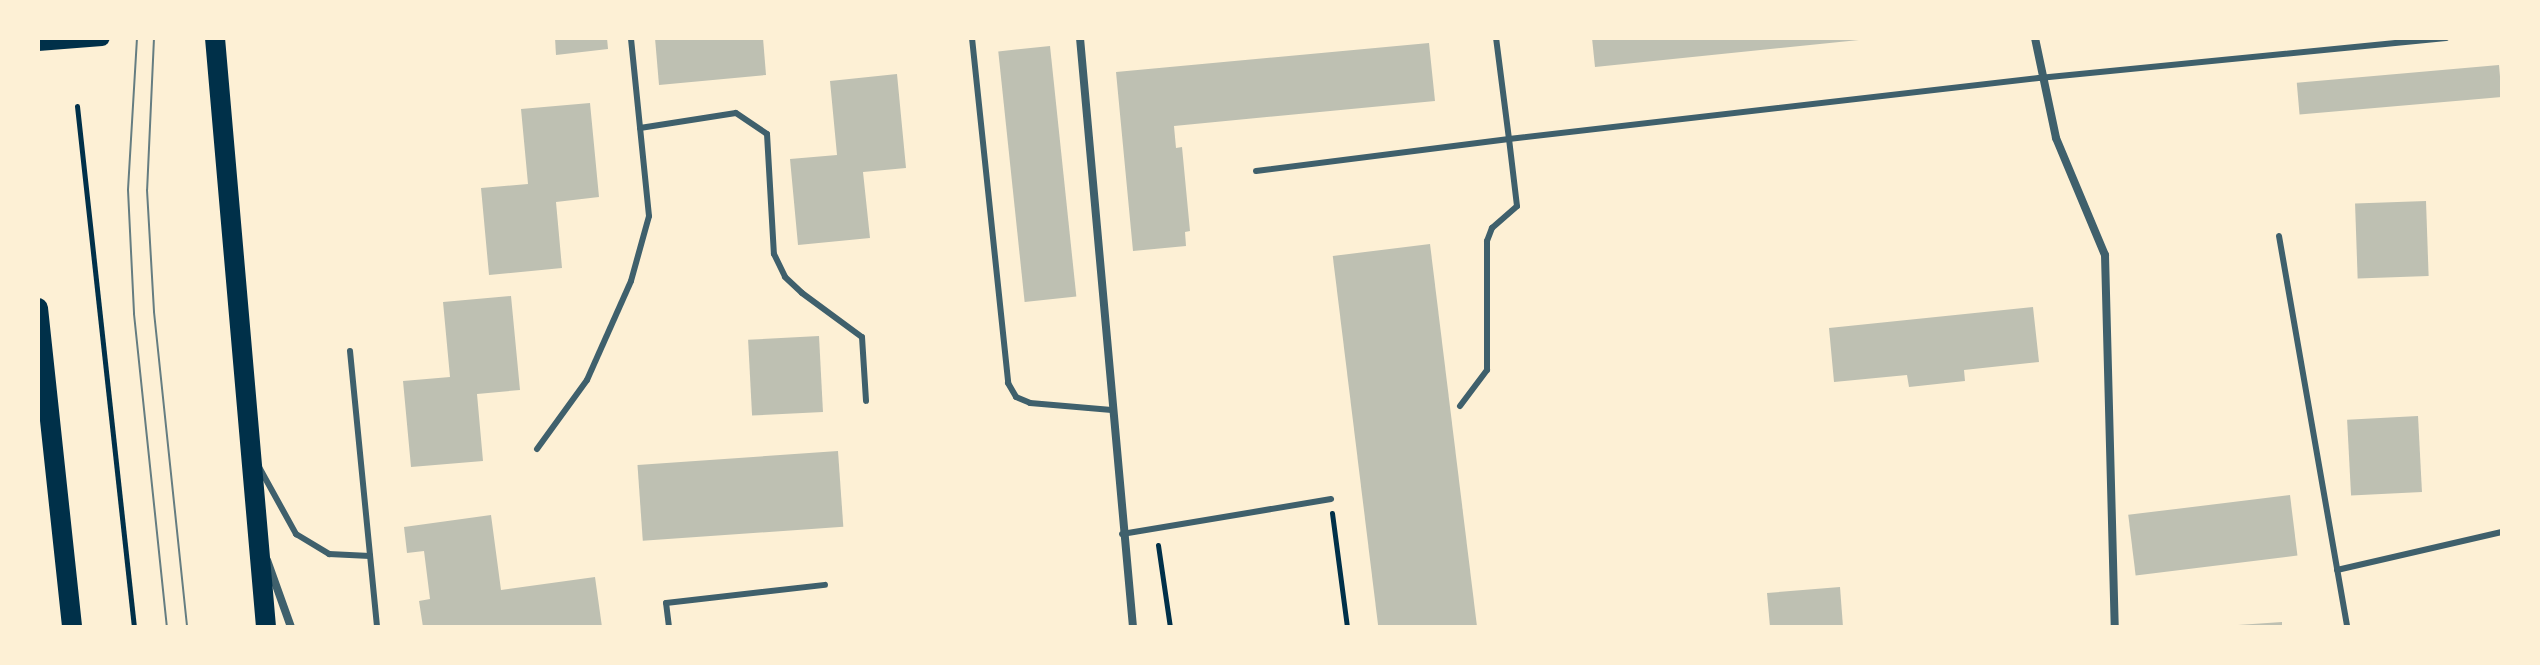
<!DOCTYPE html>
<style>
body{margin:0}
#map{position:relative;width:2540px;height:665px;overflow:hidden;background:#fdf0d5;font-family:Merriweather,serif}
div>[style]{position:absolute}
[style*='--x']{left:calc(var(--x)*1px);top:calc(var(--y)*1px);width:calc(var(--w)*1px);rotate:calc(var(--a)*1deg)}
.building>*{inset:0;background:#bec0b2;transform-origin:0 0}
.path>*{height:5px;margin:-2.5px;padding:0 2.5px;transform-origin:2.5px;border-radius:2.5px;background:#003049}
.service>*{height:6px;margin:-3px;padding:0 3px;transform-origin:3px;border-radius:3px;background:#3f606c}
.minor>*{height:8px;margin:-4px;padding:0 4px;transform-origin:4px;border-radius:4px;background:#3f606c}
.secondary>*{height:16px;margin:-8px;padding:0 8px;transform-origin:8px;border-radius:8px;background:#003049}
.primary>*{height:20px;margin:-10px;padding:0 10px;transform-origin:10px;border-radius:10px;background:#003049}
.tram>*{height:2px;margin:-1px;padding:0 1px;transform-origin:1px;border-radius:1px;background:#657d81}
span{translate:-50% -50%;white-space:nowrap;text-align:center;line-height:1.15;-webkit-text-stroke:6px #fdf0d5;paint-order:stroke}
.frame{position:absolute;inset:0;border:40px solid #fdf0d5;pointer-events:none}
</style>
<div id="map">
<div class="building">
<div style="clip-path:polygon(555px 38px,607px 38px,608px 49px,556px 55px)"></div>
<div style="clip-path:polygon(655px 38px,763px 38px,766px 75px,659px 85px)"></div>
<div style="clip-path:polygon(1592px 38px,1859px 38px,1859px 40px,1595px 67px)"></div>
<div style="clip-path:polygon(1429px 43px,1435px 101px,1174px 126px,1176px 148px,1182px 147px,1190px 231px,1185px 232px,1186px 246px,1133px 251px,1116px 72px)"></div>
<div style="left:1050px;top:46px;width:252px;height:52px;rotate:84deg"></div>
<div style="left:2499px;top:65px;width:32px;height:203px;rotate:85deg"></div>
<div style="clip-path:polygon(897px 74px,906px 168px,863px 172px,870px 238px,798px 245px,790px 159px,837px 155px,830px 81px)"></div>
<div style="clip-path:polygon(590px 103px,599px 197px,556px 202px,562px 268px,489px 275px,481px 188px,528px 184px,521px 109px)"></div>
<div style="left:2426px;top:201px;width:75px;height:71px;rotate:88deg"></div>
<div style="left:1430px;top:244px;width:386px;height:98px;rotate:83deg"></div>
<div style="clip-path:polygon(511px 296px,520px 390px,477px 394px,483px 461px,411px 467px,403px 381px,450px 377px,443px 302px)"></div>
<div style="clip-path:polygon(2033px 307px,2039px 362px,1964px 370px,1965px 381px,1909px 387px,1907px 375px,1834px 382px,1829px 328px)"></div>
<div style="left:819px;top:336px;width:76px;height:71px;rotate:87deg"></div>
<div style="left:2418px;top:416px;width:76px;height:71px;rotate:87deg"></div>
<div style="left:838px;top:451px;width:76px;height:201px;rotate:86deg"></div>
<div style="left:2290px;top:495px;width:61px;height:163px;rotate:83deg"></div>
<div style="clip-path:polygon(491px 515px,501px 590px,595px 577px,602px 627px,423px 627px,419px 601px,430px 599px,424px 551px,407px 553px,404px 527px)"></div>
<div style="clip-path:polygon(1840px 587px,1843px 627px,1770px 627px,1767px 593px)"></div>
<div style="clip-path:polygon(2282px 622px,2282px 627px,2238px 627px,2238px 625px)"></div>
</div>
<div class="path">
<div style="--x:77;--y:106;--w:524;--a:83.76"></div>
<div style="--x:1332;--y:513;--w:115;--a:82.5"></div>
<div style="--x:1158;--y:545;--w:83;--a:81.7"></div>
</div>
<div class="service">
<div style="--x:972;--y:38;--w:347;--a:84"></div>
<div style="--x:1008;--y:383;--w:16;--a:60"></div>
<div style="--x:1016;--y:397;--w:15;--a:23"></div>
<div style="--x:1030;--y:403;--w:82;--a:4.9"></div>
<div style="--x:640;--y:128;--w:97;--a:-8.9"></div>
<div style="--x:736;--y:113;--w:37;--a:34"></div>
<div style="--x:767;--y:134;--w:120;--a:86.7"></div>
<div style="--x:774;--y:254;--w:25;--a:64"></div>
<div style="--x:785;--y:277;--w:23;--a:43"></div>
<div style="--x:802;--y:293;--w:74;--a:36.3"></div>
<div style="--x:862;--y:337;--w:64;--a:86.4"></div>
<div style="--x:1256;--y:171;--w:255;--a:-7.2"></div>
<div style="--x:1509;--y:139;--w:102;--a:-97.3"></div>
<div style="--x:2279;--y:236;--w:397;--a:80.1"></div>
<div style="--x:350;--y:351;--w:277;--a:84.4"></div>
<div style="--x:1460;--y:406;--w:45;--a:-53.1"></div>
<div style="--x:1487;--y:370;--w:129;--a:-90"></div>
<div style="--x:1487;--y:241;--w:14;--a:-69"></div>
<div style="--x:1492;--y:228;--w:33;--a:-41"></div>
<div style="--x:1517;--y:206;--w:67;--a:-96.8"></div>
<div style="--x:1509;--y:139;--w:533;--a:-6.57"></div>
<div style="--x:2039;--y:78;--w:409;--a:-5.6"></div>
<div style="--x:537;--y:449;--w:85;--a:-54.1"></div>
<div style="--x:587;--y:380;--w:108;--a:-66"></div>
<div style="--x:631;--y:281;--w:67;--a:-74.5"></div>
<div style="--x:649;--y:216;--w:179;--a:-95.8"></div>
<div style="--x:259;--y:467;--w:77;--a:61.1"></div>
<div style="--x:296;--y:534;--w:39;--a:31"></div>
<div style="--x:329;--y:554;--w:41;--a:2.8"></div>
<div style="--x:1122;--y:534;--w:212;--a:-9.5"></div>
<div style="--x:2337;--y:570;--w:169;--a:-13"></div>
<div style="--x:669;--y:627;--w:24;--a:-97"></div>
<div style="--x:666;--y:603;--w:160;--a:-6.5"></div>
</div>
<div class="minor">
<div style="--x:1080;--y:38;--w:591;--a:84.86"></div>
<div style="--x:2035;--y:38;--w:102;--a:78.1"></div>
<div style="--x:2056;--y:138;--w:127;--a:67.3"></div>
<div style="--x:2105;--y:255;--w:372;--a:88.5"></div>
<div style="--x:267;--y:560;--w:71;--a:70.3"></div>
</div>
<div class="secondary">
<div style="--x:38;--y:43;--w:64;--a:-4.5"></div>
</div>
<div class="primary">
<div style="--x:215;--y:38;--w:591;--a:85.05"></div>
<div style="--x:38;--y:308;--w:321;--a:83.9"></div>
</div>
<div class="tram">
<div style="--x:137;--y:38;--w:152;--a:93.4"></div>
<div style="--x:128;--y:190;--w:124;--a:87.2"></div>
<div style="--x:134;--y:314;--w:315;--a:84"></div>
<div style="--x:154;--y:38;--w:152;--a:92.6"></div>
<div style="--x:147;--y:190;--w:122;--a:86.7"></div>
<div style="--x:154;--y:312;--w:317;--a:84"></div>
</div>
<div class="frame"></div>
</div>
